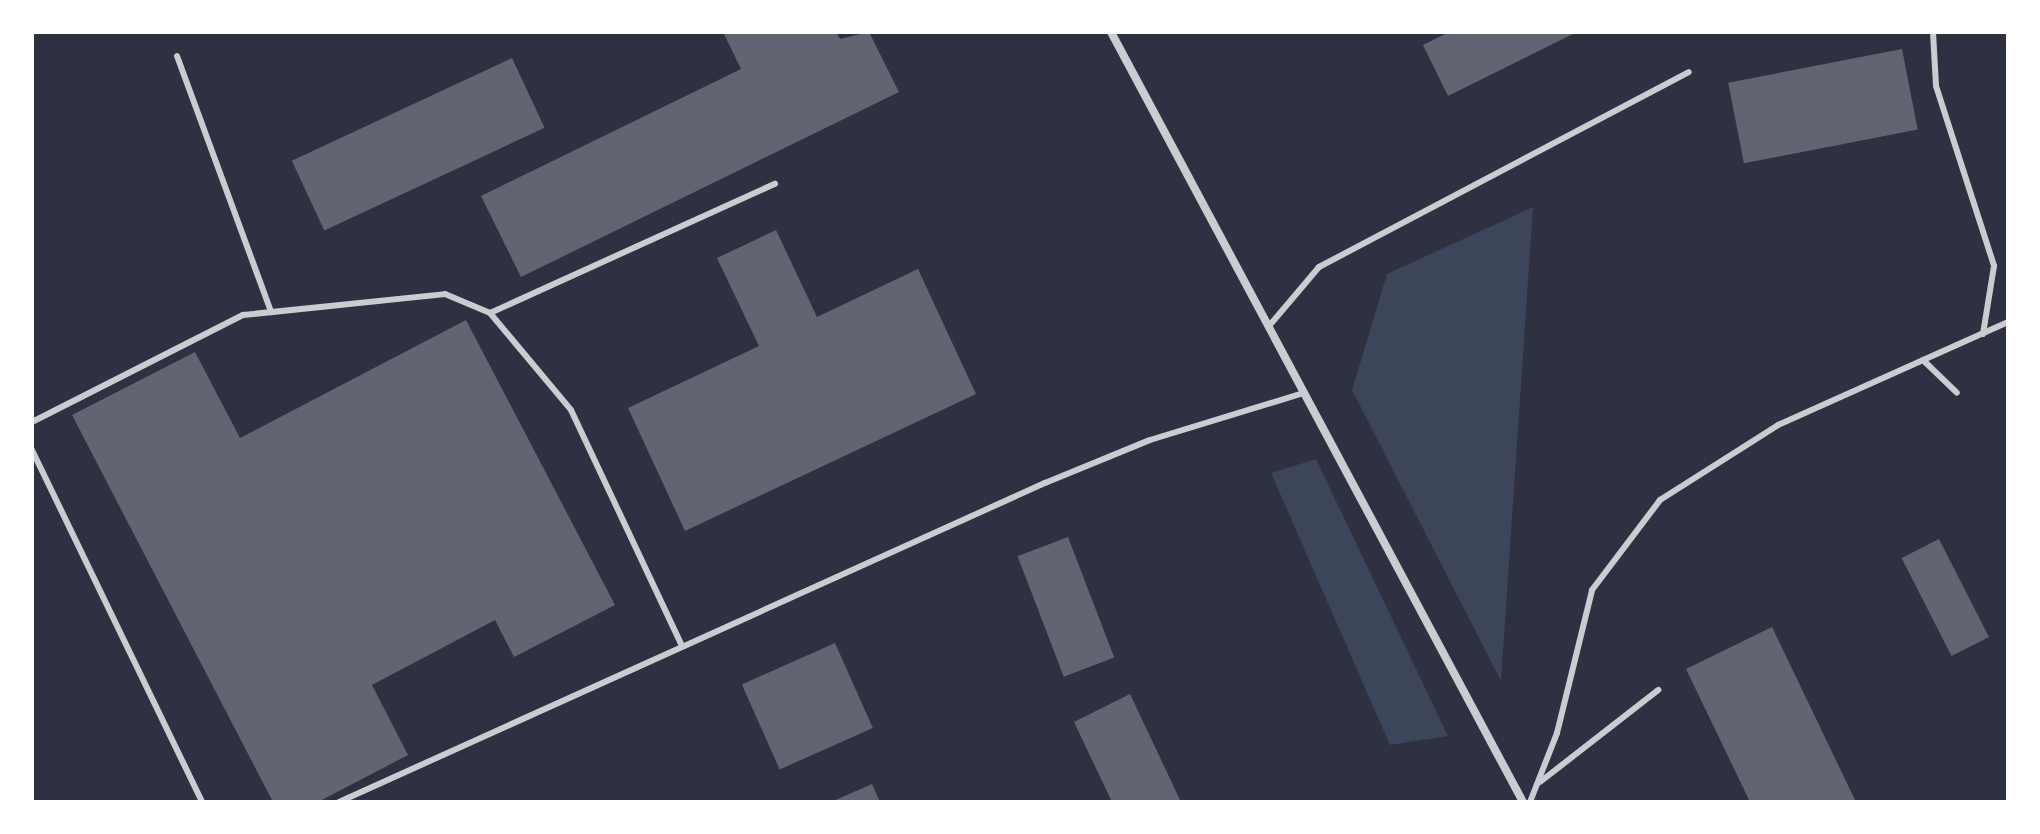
<!DOCTYPE html>
<style>
body{margin:0}
#map{position:relative;width:2040px;height:834px;overflow:hidden;background:#2d3142;font-family:Ubuntu,sans-serif}
div>[style]{position:absolute}
[style*='--x']{left:calc(var(--x)*1px);top:calc(var(--y)*1px);width:calc(var(--w)*1px);rotate:calc(var(--a)*1deg)}
.green>*{inset:0;background:#3c4559}
.building>*{inset:0;background:#626471;transform-origin:0 0}
.service>*{height:6px;margin:-3px;padding:0 3px;transform-origin:3px;border-radius:3px;background:#caccd0}
.minor>*{height:8px;margin:-4px;padding:0 4px;transform-origin:4px;border-radius:4px;background:#caccd0}
span{translate:-50% -50%;white-space:nowrap;text-align:center;line-height:1.15;-webkit-text-stroke:6px #fff;paint-order:stroke}
.frame{position:absolute;inset:0;border:34px solid #fff;pointer-events:none}
</style>
<div id="map">
<div class="green">
<div style="clip-path:polygon(1533px 207px,1501px 681px,1352px 390px,1387px 274px)"></div>
<div style="clip-path:polygon(1316px 459px,1448px 736px,1390px 745px,1271px 473px)"></div>
</div>
<div class="building">
<div style="clip-path:polygon(723px 32px,836px 32px,840px 39px,869px 32px,899px 92px,521px 277px,481px 196px,741px 69px)"></div>
<div style="clip-path:polygon(1449px 32px,1577px 32px,1448px 96px,1423px 45px)"></div>
<div style="left:1902px;top:49px;width:82px;height:177px;rotate:79deg"></div>
<div style="left:512px;top:58px;width:77px;height:243px;rotate:65deg"></div>
<div style="clip-path:polygon(776px 230px,817px 317px,918px 269px,976px 394px,685px 531px,628px 408px,759px 346px,717px 258px)"></div>
<div style="clip-path:polygon(466px 320px,615px 605px,514px 657px,495px 620px,372px 685px,408px 755px,318px 802px,273px 802px,72px 415px,195px 352px,240px 438px)"></div>
<div style="left:1068px;top:537px;width:129px;height:54px;rotate:69deg"></div>
<div style="left:1939px;top:539px;width:110px;height:42px;rotate:63deg"></div>
<div style="clip-path:polygon(1772px 627px,1856px 802px,1750px 802px,1686px 669px)"></div>
<div style="left:835px;top:643px;width:93px;height:102px;rotate:66deg"></div>
<div style="clip-path:polygon(1130px 694px,1181px 802px,1112px 802px,1074px 722px)"></div>
<div style="clip-path:polygon(872px 784px,880px 802px,831px 802px)"></div>
</div>
<div class="service">
<div style="--x:1933;--y:32;--w:54;--a:86.8"></div>
<div style="--x:1936;--y:86;--w:189;--a:72.1"></div>
<div style="--x:1994;--y:266;--w:69;--a:99.2"></div>
<div style="--x:177;--y:56;--w:273;--a:69.8"></div>
<div style="--x:490;--y:313;--w:313;--a:-24.4"></div>
<div style="--x:1269;--y:326;--w:77;--a:-49.7"></div>
<div style="--x:1319;--y:267;--w:418;--a:-27.8"></div>
<div style="--x:1923;--y:360;--w:47;--a:44.1"></div>
<div style="--x:32;--y:422;--w:237;--a:-26.9"></div>
<div style="--x:243;--y:315;--w:203;--a:-5.9"></div>
<div style="--x:445;--y:294;--w:49;--a:22.9"></div>
<div style="--x:490;--y:313;--w:126;--a:50.1"></div>
<div style="--x:571;--y:410;--w:259;--a:64.8"></div>
<div style="--x:32;--y:450;--w:391;--a:64.2"></div>
<div style="--x:1540;--y:782;--w:150;--a:-37.9"></div>
<div style="--x:339;--y:802;--w:775;--a:-24.32"></div>
<div style="--x:1045;--y:483;--w:113;--a:-22.3"></div>
<div style="--x:1150;--y:440;--w:161;--a:-17"></div>
<div style="--x:1530;--y:802;--w:74;--a:-68.6"></div>
<div style="--x:1557;--y:733;--w:147;--a:-76.2"></div>
<div style="--x:1592;--y:590;--w:113;--a:-52.9"></div>
<div style="--x:1660;--y:500;--w:140;--a:-32.4"></div>
<div style="--x:1778;--y:425;--w:252;--a:-24.1"></div>
</div>
<div class="minor">
<div style="--x:1111;--y:32;--w:873;--a:61.85"></div>
</div>
<div class="frame"></div>
</div>
